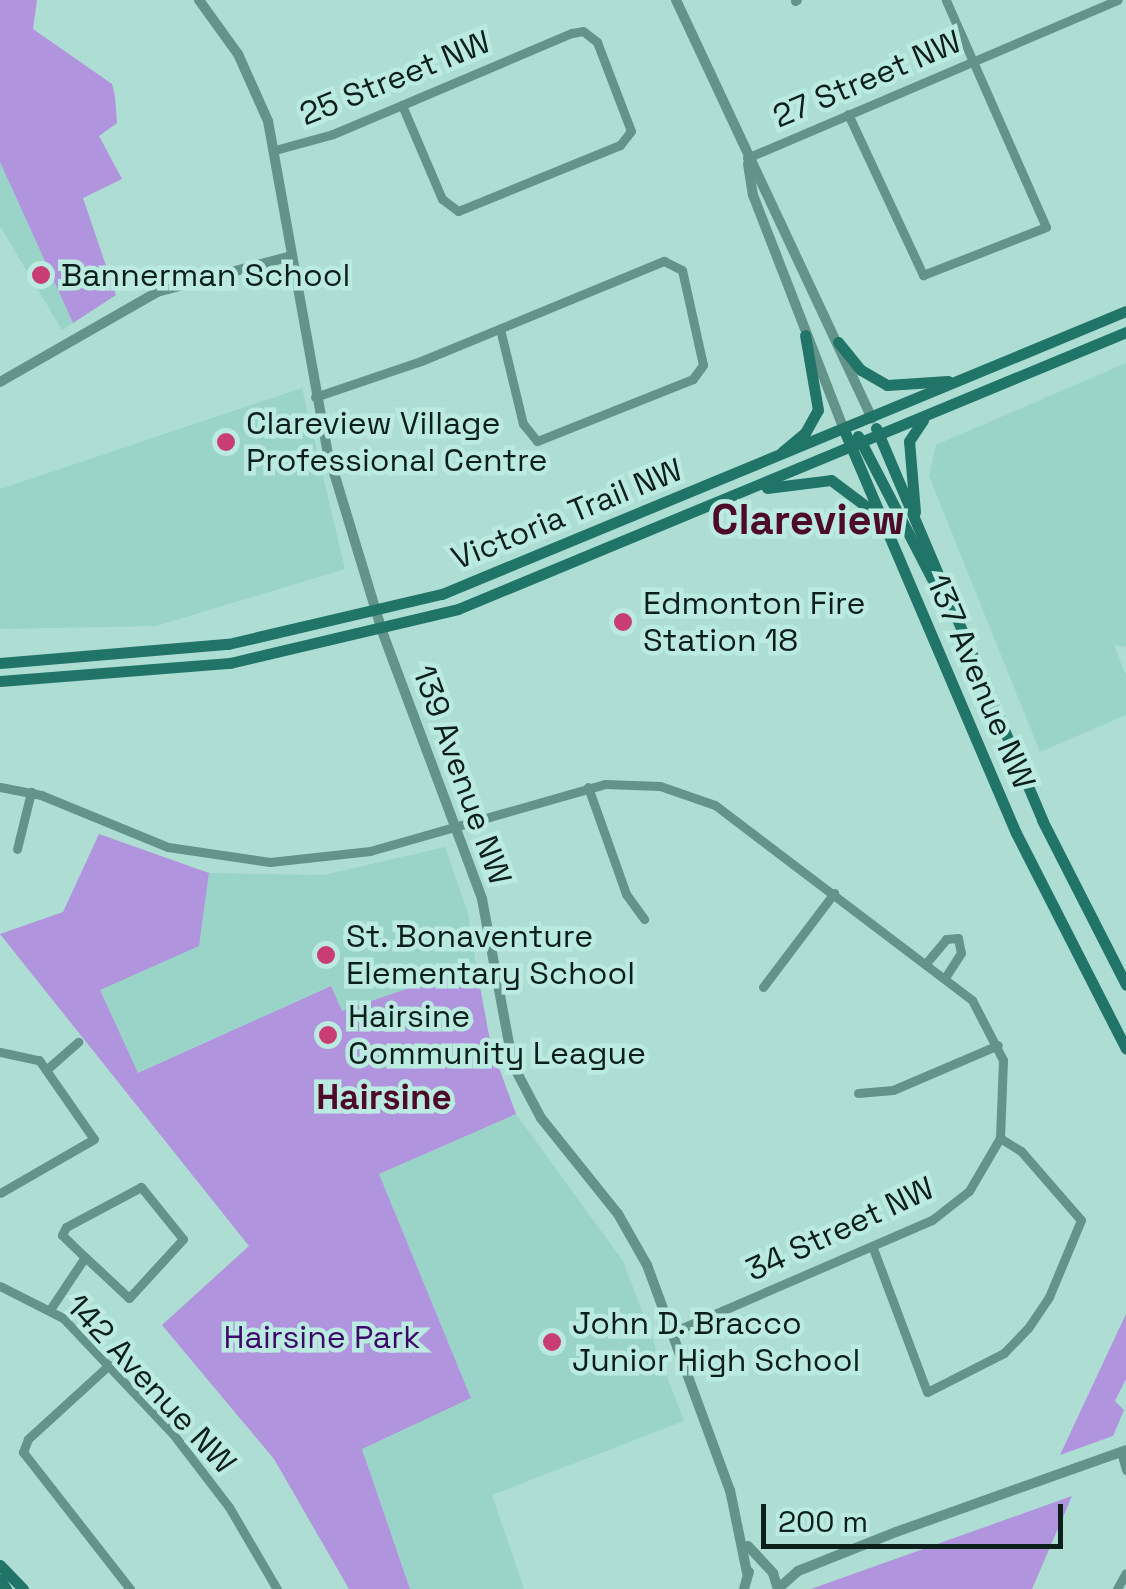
<!DOCTYPE html>
<style>
body{margin:0}
#map{position:relative;width:1126px;height:1589px;overflow:hidden;background:#adddd3;font-family:"Space Grotesk",sans-serif}
div>[style]{position:absolute}
[style*='--x']{left:calc(var(--x)*1px);top:calc(var(--y)*1px);width:calc(var(--w)*1px);rotate:calc(var(--a)*1deg)}
.built>*{inset:0;background:#9ad4c8}
.green>*{inset:0;background:#b094dd}
.minor>*{height:9px;margin:-4.5px;padding:0 4.5px;transform-origin:4.5px;border-radius:4.5px;background:#64938a}
.tertiary>*{height:10px;margin:-5px;padding:0 5px;transform-origin:5px;border-radius:5px;background:#64938a}
.secondary>*{height:11px;margin:-5.5px;padding:0 5.5px;transform-origin:5.5px;border-radius:5.5px;background:#217468}
.dots>*{width:28px;height:28px;translate:-50% -50%;box-sizing:border-box;border:5px solid #baeae0;border-radius:50%}
span{translate:-50% -50%;white-space:nowrap;text-align:center;line-height:1.15;-webkit-text-stroke:9px #baeae0;paint-order:stroke}
.street-label{font-size:32px;color:#0c1f1b}
.poi-label{font-size:32px;color:#0c1f1b}
.left{translate:0 -50%;text-align:left}
.park-label{font-size:32px;color:#3c086a}
.neighbourhood-label{font-size:35px;color:#4e0b27;font-weight:700}
.district-label{font-size:42px;color:#4e0b27;font-weight:700}
.scale{position:absolute;left:761px;top:1504px;width:302px;height:45px;box-sizing:border-box;border:5px solid #0c1f1b;border-top:0;padding-left:12px;font-size:30px;line-height:35px;white-space:nowrap;color:#0c1f1b;-webkit-text-stroke:8px #baeae0;paint-order:stroke}
</style>
<div id="map">
<div class="built">
<div style="clip-path:polygon(0 162px,73px 323px,62px 330px,0 226px)"></div>
<div style="clip-path:polygon(1126px 363px,1126px 647px,1114px 645px,1126px 676px,1126px 715px,1040px 752px,929px 476px,936px 445px)"></div>
<div style="clip-path:polygon(302px 388px,345px 569px,156px 626px,0 629px,0 489px)"></div>
<div style="clip-path:polygon(445px 847px,468px 913px,476px 965px,342px 1011px,330px 986px,138px 1073px,99px 989px,199px 946px,209px 873px,324px 875px)"></div>
<div style="clip-path:polygon(516px 1114px,623px 1261px,684px 1421px,492px 1495px,524px 1589px,410px 1589px,362px 1448px,471px 1398px,379px 1174px)"></div>
</div>
<div class="green">
<div style="clip-path:polygon(0 0,37px 0,33px 29px,112px 84px,115px 97px,117px 123px,99px 136px,122px 179px,83px 198px,116px 295px,73px 323px,0 162px)"></div>
<div style="clip-path:polygon(99px 834px,209px 873px,199px 946px,100px 990px,138px 1073px,331px 986px,342px 1011px,476px 965px,491px 1046px,516px 1114px,379px 1174px,471px 1398px,362px 1449px,410px 1589px,349px 1589px,274px 1459px,162px 1325px,249px 1246px,0 934px,63px 912px)"></div>
<div style="clip-path:polygon(1126px 1314px,1126px 1379px,1115px 1401px,1124px 1410px,1113px 1436px,1060px 1455px)"></div>
<div style="clip-path:polygon(1072px 1496px,1032px 1589px,811px 1589px)"></div>
</div>
<div class="minor">
<div style="--x:795;--y:1;--w:2;--a:-27"></div>
<div style="--x:848;--y:114;--w:178;--a:65"></div>
<div style="--x:923;--y:275;--w:132;--a:-21.3"></div>
<div style="--x:1046;--y:227;--w:248;--a:-113.8"></div>
<div style="--x:275;--y:150;--w:60;--a:-15.4"></div>
<div style="--x:333;--y:134;--w:75;--a:-22.8"></div>
<div style="--x:402;--y:105;--w:185;--a:-23"></div>
<div style="--x:572;--y:33;--w:11;--a:-10"></div>
<div style="--x:583;--y:31;--w:18;--a:38"></div>
<div style="--x:597;--y:42;--w:95;--a:69.1"></div>
<div style="--x:631;--y:131;--w:18;--a:128"></div>
<div style="--x:620;--y:145;--w:175;--a:157.8"></div>
<div style="--x:458;--y:211;--w:20;--a:-143"></div>
<div style="--x:442;--y:199;--w:102;--a:-113.1"></div>
<div style="--x:747;--y:158;--w:403;--a:-23.1"></div>
<div style="--x:315;--y:397;--w:112;--a:-18.8"></div>
<div style="--x:421;--y:361;--w:263;--a:-22.4"></div>
<div style="--x:664;--y:261;--w:20;--a:27"></div>
<div style="--x:682;--y:270;--w:97;--a:77.5"></div>
<div style="--x:703;--y:365;--w:17;--a:126"></div>
<div style="--x:693;--y:379;--w:168;--a:158.3"></div>
<div style="--x:537;--y:441;--w:22;--a:-129"></div>
<div style="--x:523;--y:424;--w:98;--a:-103.6"></div>
<div style="--x:0;--y:787;--w:42;--a:11"></div>
<div style="--x:41;--y:795;--w:137;--a:22.3"></div>
<div style="--x:168;--y:847;--w:103;--a:8.4"></div>
<div style="--x:270;--y:862;--w:101;--a:-6.3"></div>
<div style="--x:370;--y:851;--w:244;--a:-15.9"></div>
<div style="--x:605;--y:784;--w:55;--a:2.1"></div>
<div style="--x:660;--y:786;--w:58;--a:19.1"></div>
<div style="--x:715;--y:805;--w:323;--a:37.2"></div>
<div style="--x:972;--y:1000;--w:68;--a:62.7"></div>
<div style="--x:1003;--y:1060;--w:78;--a:92.2"></div>
<div style="--x:1000;--y:1138;--w:25;--a:32"></div>
<div style="--x:1021;--y:1151;--w:91;--a:49"></div>
<div style="--x:1081;--y:1220;--w:83;--a:112.6"></div>
<div style="--x:1049;--y:1297;--w:37;--a:124"></div>
<div style="--x:1028;--y:1328;--w:35;--a:134"></div>
<div style="--x:1004;--y:1353;--w:86;--a:153.1"></div>
<div style="--x:927;--y:1392;--w:156;--a:-110.6"></div>
<div style="--x:588;--y:787;--w:114;--a:70.4"></div>
<div style="--x:626;--y:894;--w:31;--a:54"></div>
<div style="--x:17;--y:849;--w:59;--a:-76.2"></div>
<div style="--x:927;--y:962;--w:30;--a:-50"></div>
<div style="--x:946;--y:939;--w:12;--a:-5"></div>
<div style="--x:958;--y:938;--w:15;--a:79"></div>
<div style="--x:961;--y:953;--w:27;--a:123"></div>
<div style="--x:763;--y:987;--w:118;--a:-52.9"></div>
<div style="--x:0;--y:1052;--w:40;--a:12"></div>
<div style="--x:39;--y:1060;--w:96;--a:55.2"></div>
<div style="--x:94;--y:1139;--w:108;--a:150.1"></div>
<div style="--x:46;--y:1070;--w:43;--a:-41.2"></div>
<div style="--x:858;--y:1093;--w:35;--a:-5"></div>
<div style="--x:893;--y:1090;--w:114;--a:-23.2"></div>
<div style="--x:0;--y:1286;--w:71;--a:26.9"></div>
<div style="--x:63;--y:1318;--w:160;--a:46.5"></div>
<div style="--x:173;--y:1434;--w:92;--a:52.5"></div>
<div style="--x:229;--y:1507;--w:95;--a:59.7"></div>
<div style="--x:51;--y:1308;--w:61;--a:-56.3"></div>
<div style="--x:85;--y:1257;--w:60;--a:43"></div>
<div style="--x:129;--y:1298;--w:80;--a:-47.5"></div>
<div style="--x:183;--y:1239;--w:67;--a:-128.9"></div>
<div style="--x:141;--y:1187;--w:85;--a:151.9"></div>
<div style="--x:66;--y:1227;--w:9;--a:117"></div>
<div style="--x:62;--y:1235;--w:32;--a:44"></div>
<div style="--x:673;--y:1332;--w:282;--a:-23.4"></div>
<div style="--x:932;--y:1220;--w:47;--a:-38.1"></div>
<div style="--x:969;--y:1191;--w:61;--a:-59.7"></div>
<div style="--x:109;--y:1365;--w:110;--a:137.6"></div>
<div style="--x:28;--y:1439;--w:14;--a:111"></div>
<div style="--x:23;--y:1452;--w:174;--a:52"></div>
<div style="--x:1121;--y:1452;--w:19;--a:74"></div>
<div style="--x:1117;--y:1589;--w:18;--a:-61"></div>
</div>
<div class="tertiary">
<div style="--x:199;--y:0;--w:67;--a:54.2"></div>
<div style="--x:238;--y:54;--w:73;--a:65.9"></div>
<div style="--x:268;--y:121;--w:337;--a:79.8"></div>
<div style="--x:328;--y:453;--w:186;--a:73.1"></div>
<div style="--x:382;--y:631;--w:286;--a:69.5"></div>
<div style="--x:482;--y:899;--w:169;--a:79.4"></div>
<div style="--x:513;--y:1065;--w:60;--a:62.2"></div>
<div style="--x:541;--y:1118;--w:123;--a:51.3"></div>
<div style="--x:618;--y:1214;--w:59;--a:60.4"></div>
<div style="--x:647;--y:1265;--w:240;--a:69.8"></div>
<div style="--x:730;--y:1490;--w:85;--a:78.4"></div>
<div style="--x:676;--y:0;--w:462;--a:64.9"></div>
<div style="--x:748;--y:164;--w:31;--a:81"></div>
<div style="--x:753;--y:195;--w:252;--a:68.8"></div>
<div style="--x:0;--y:382;--w:181;--a:-29.8"></div>
<div style="--x:157;--y:292;--w:139;--a:-15"></div>
<div style="--x:748;--y:1546;--w:37;--a:47"></div>
<div style="--x:773;--y:1573;--w:17;--a:73"></div>
<div style="--x:744;--y:1589;--w:18;--a:-74"></div>
<div style="--x:778;--y:1589;--w:27;--a:-42"></div>
<div style="--x:798;--y:1571;--w:105;--a:-21.7"></div>
<div style="--x:896;--y:1532;--w:244;--a:-19.6"></div>
</div>
<div class="secondary">
<div style="--x:838;--y:342;--w:36;--a:51"></div>
<div style="--x:861;--y:370;--w:30;--a:30"></div>
<div style="--x:887;--y:385;--w:61;--a:-3.8"></div>
<div style="--x:876;--y:428;--w:426;--a:67"></div>
<div style="--x:1042;--y:820;--w:185;--a:63"></div>
<div style="--x:844;--y:430;--w:438;--a:66.9"></div>
<div style="--x:1016;--y:833;--w:242;--a:63"></div>
<div style="--x:858;--y:436;--w:161;--a:62.6"></div>
<div style="--x:782;--y:452;--w:30;--a:-40"></div>
<div style="--x:805;--y:433;--w:26;--a:-61"></div>
<div style="--x:818;--y:410;--w:76;--a:-99.8"></div>
<div style="--x:767;--y:488;--w:64;--a:-7.1"></div>
<div style="--x:831;--y:480;--w:55;--a:36.9"></div>
<div style="--x:915;--y:512;--w:71;--a:-94.8"></div>
<div style="--x:909;--y:441;--w:25;--a:-56"></div>
<div style="--x:0;--y:663;--w:229;--a:-4.8"></div>
<div style="--x:228;--y:644;--w:220;--a:-13.2"></div>
<div style="--x:442;--y:594;--w:740;--a:-22.48"></div>
<div style="--x:0;--y:681;--w:231;--a:-4.5"></div>
<div style="--x:230;--y:663;--w:234;--a:-13.3"></div>
<div style="--x:458;--y:609;--w:723;--a:-22.52"></div>
<div style="--x:0;--y:1565;--w:33;--a:46"></div>
<div style="--x:0;--y:1579;--w:12;--a:59"></div>
</div>
<div class="dots">
<div style="left:41px;top:275px;background:#c83e73"></div>
<div style="left:226px;top:442px;background:#c83e73"></div>
<div style="left:623px;top:622px;background:#c83e73"></div>
<div style="left:326px;top:955px;background:#c83e73"></div>
<div style="left:328px;top:1035px;background:#c83e73"></div>
<div style="left:552px;top:1342px;background:#c83e73"></div>
</div>
<div class="street-label">
<span style="left:395px;top:78px;rotate:-22deg">25 Street NW</span>
<span style="left:867px;top:79px;rotate:-23deg">27 Street NW</span>
<span style="left:567px;top:514px;rotate:-22deg">Victoria Trail NW</span>
<span style="left:981px;top:682px;rotate:67deg">137 Avenue NW</span>
<span style="left:462px;top:775px;rotate:70deg">139 Avenue NW</span>
<span style="left:840px;top:1229px;rotate:-25deg">34 Street NW</span>
<span style="left:151px;top:1384px;rotate:47deg">142 Avenue NW</span>
</div>
<div class="poi-label">
<span class="left" style="left:61px;top:275px">Bannerman School</span>
<span class="left" style="left:246px;top:442px">Clareview Village<br>Professional Centre</span>
<span class="left" style="left:643px;top:622px">Edmonton Fire<br>Station 18</span>
<span class="left" style="left:346px;top:955px">St. Bonaventure<br>Elementary School</span>
<span class="left" style="left:348px;top:1035px">Hairsine<br>Community League</span>
<span class="left" style="left:572px;top:1342px">John D. Bracco<br>Junior High School</span>
</div>
<div class="park-label">
<span style="left:322px;top:1337px">Hairsine Park</span>
</div>
<div class="neighbourhood-label">
<span style="left:384px;top:1097px">Hairsine</span>
</div>
<div class="district-label">
<span style="left:808px;top:520px">Clareview</span>
</div>
<div class="scale">200 m</div>
</div>
